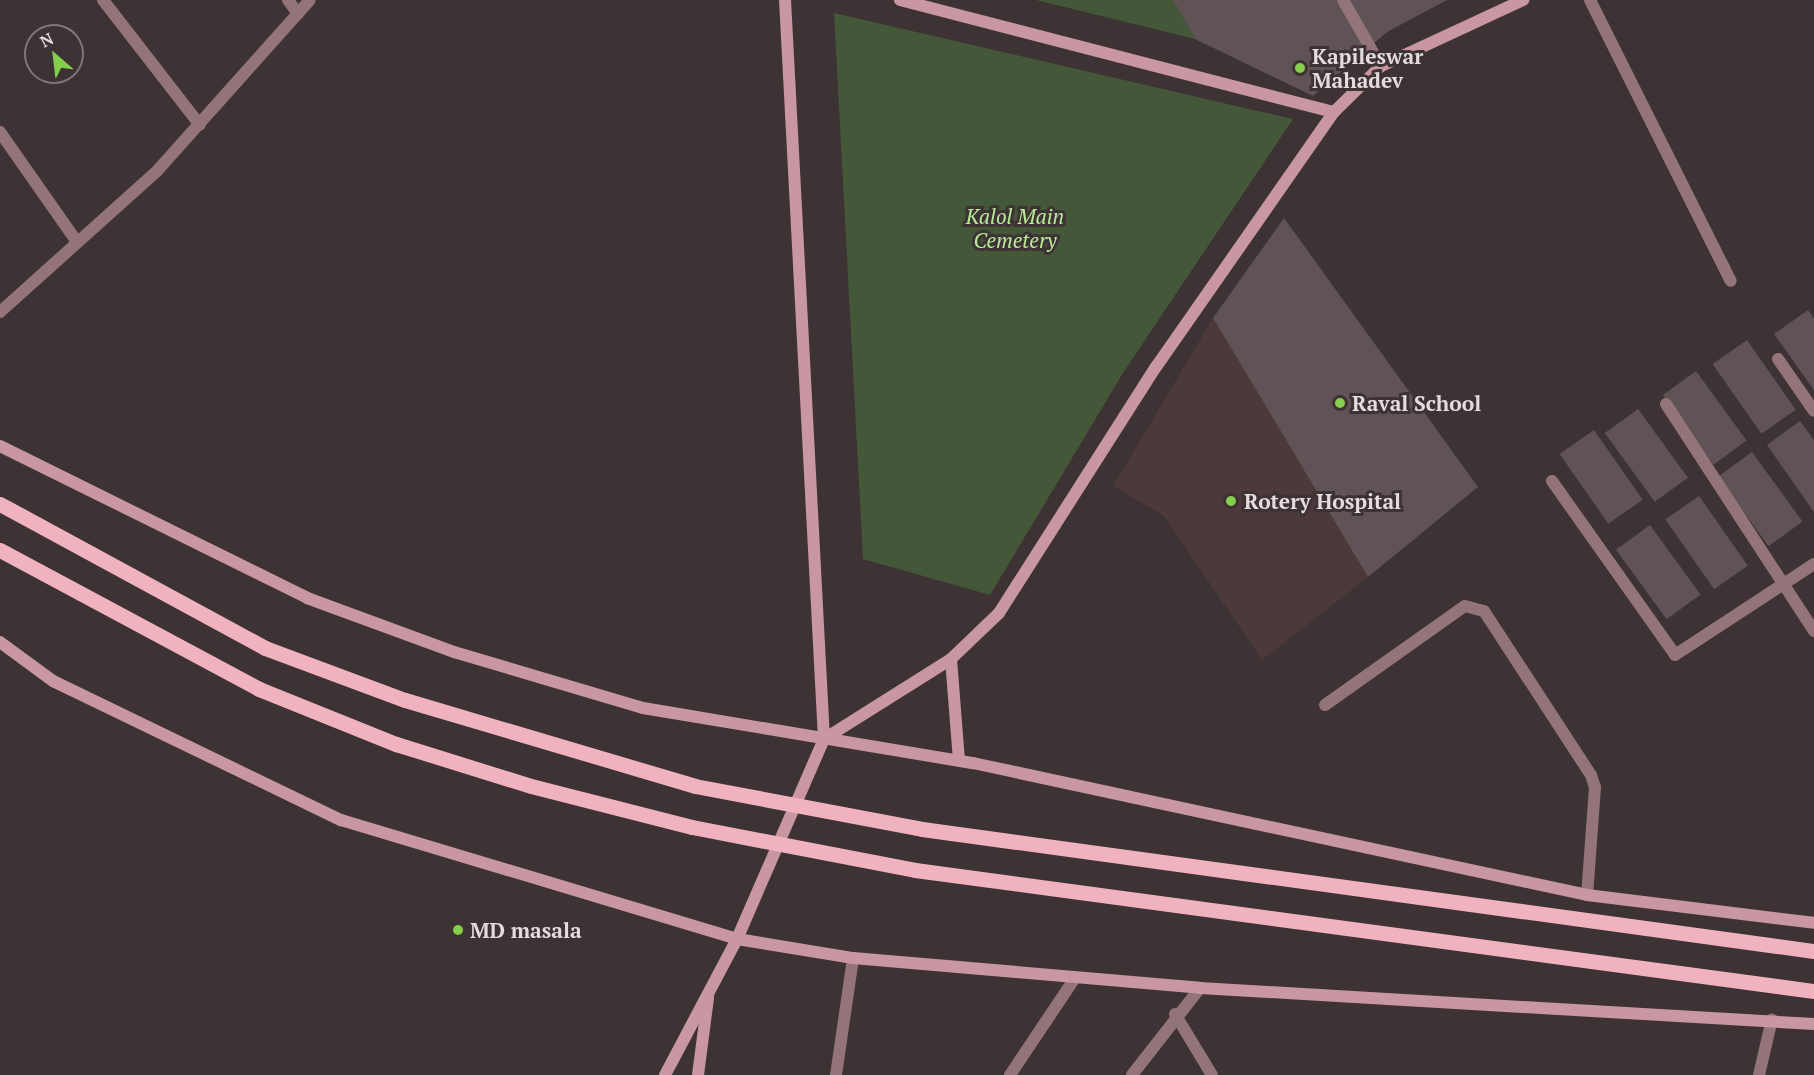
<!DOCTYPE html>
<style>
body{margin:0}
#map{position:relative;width:1814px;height:1075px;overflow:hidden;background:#3d3234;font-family:"PT Serif",serif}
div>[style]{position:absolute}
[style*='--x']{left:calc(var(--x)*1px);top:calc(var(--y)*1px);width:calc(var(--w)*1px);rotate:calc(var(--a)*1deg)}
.built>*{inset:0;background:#4b393c}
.green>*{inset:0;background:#445738}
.building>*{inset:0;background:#605356;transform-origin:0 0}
.lane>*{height:12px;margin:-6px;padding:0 6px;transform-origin:6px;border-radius:6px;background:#93747a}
.street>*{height:12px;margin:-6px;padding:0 6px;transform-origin:6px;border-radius:6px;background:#93747a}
.secondary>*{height:12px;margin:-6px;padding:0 6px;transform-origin:6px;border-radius:6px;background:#c897a1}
.primary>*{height:15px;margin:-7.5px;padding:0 7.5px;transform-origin:7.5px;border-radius:7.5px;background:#f1b2bf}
.primary-bridge>*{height:15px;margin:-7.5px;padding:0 7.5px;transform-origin:7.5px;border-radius:7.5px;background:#f1b2bf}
.dots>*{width:16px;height:16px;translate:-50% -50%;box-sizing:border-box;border:3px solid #3d3234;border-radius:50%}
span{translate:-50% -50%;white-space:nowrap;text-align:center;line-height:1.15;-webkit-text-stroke:6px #3d3234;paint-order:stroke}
.poi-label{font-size:21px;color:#e4dcde;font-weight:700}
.left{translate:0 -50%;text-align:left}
.park-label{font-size:21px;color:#b9ea9a;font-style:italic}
.north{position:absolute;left:24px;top:24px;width:60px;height:60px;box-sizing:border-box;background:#3d3234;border:2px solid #807678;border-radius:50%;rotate:332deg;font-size:16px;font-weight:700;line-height:24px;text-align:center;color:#e4dcde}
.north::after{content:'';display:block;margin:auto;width:21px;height:27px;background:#85cf4c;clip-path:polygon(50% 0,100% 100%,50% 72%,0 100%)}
</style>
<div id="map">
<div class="built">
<div style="clip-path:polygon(1213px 318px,1368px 577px,1262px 660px,1164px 516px,1113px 486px)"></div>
</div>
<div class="green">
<div style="clip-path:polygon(1036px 0,1173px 0,1195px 39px)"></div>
<div style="clip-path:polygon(834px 13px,1293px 119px,1123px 373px,990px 595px,863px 559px)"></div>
</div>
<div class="building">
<div style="clip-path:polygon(1173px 0,1447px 0,1387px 32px,1313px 96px,1195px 39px)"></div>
<div style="clip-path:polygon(1284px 218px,1478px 487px,1368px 577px,1213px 318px)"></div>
<div style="clip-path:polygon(1808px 310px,1814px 319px,1814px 390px,1774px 334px)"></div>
<div style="left:1747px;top:340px;width:85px;height:42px;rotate:55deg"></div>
<div style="left:1696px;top:371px;width:86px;height:41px;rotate:54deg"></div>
<div style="left:1638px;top:409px;width:85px;height:41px;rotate:54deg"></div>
<div style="clip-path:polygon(1800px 421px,1814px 440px,1814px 512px,1767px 445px)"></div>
<div style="left:1594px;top:430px;width:85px;height:42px;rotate:55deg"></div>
<div style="left:1752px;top:452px;width:86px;height:42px;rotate:54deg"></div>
<div style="left:1699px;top:496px;width:85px;height:41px;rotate:55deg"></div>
<div style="left:1650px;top:525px;width:86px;height:42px;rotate:54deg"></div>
</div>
<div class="lane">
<div style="--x:1343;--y:0;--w:76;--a:60.1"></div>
</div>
<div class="street">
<div style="--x:103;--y:0;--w:158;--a:52.2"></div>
<div style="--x:288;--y:0;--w:17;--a:54"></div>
<div style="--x:1590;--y:0;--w:314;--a:63.4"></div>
<div style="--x:0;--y:132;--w:134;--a:55"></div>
<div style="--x:0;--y:312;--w:211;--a:-41.9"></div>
<div style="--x:157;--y:171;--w:229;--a:-48.2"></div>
<div style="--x:1778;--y:359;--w:63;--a:55.3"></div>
<div style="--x:1666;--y:404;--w:271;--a:56.9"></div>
<div style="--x:1552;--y:481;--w:213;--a:54.7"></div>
<div style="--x:1675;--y:655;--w:166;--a:-33.2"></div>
<div style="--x:1325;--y:705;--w:171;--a:-35.3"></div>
<div style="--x:1465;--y:606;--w:20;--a:15"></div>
<div style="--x:1484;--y:611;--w:196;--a:56.9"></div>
<div style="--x:1591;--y:775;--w:13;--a:72"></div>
<div style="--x:1595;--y:787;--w:108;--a:94.2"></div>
<div style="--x:1175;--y:1014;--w:71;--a:58.8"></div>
<div style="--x:836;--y:1075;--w:118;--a:-81.7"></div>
<div style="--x:1010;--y:1075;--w:117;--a:-56.2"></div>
<div style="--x:1132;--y:1075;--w:110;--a:-52"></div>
<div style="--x:1759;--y:1075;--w:57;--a:-76.9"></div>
</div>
<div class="secondary">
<div style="--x:900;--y:0;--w:448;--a:14.5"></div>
<div style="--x:0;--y:446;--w:343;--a:26.3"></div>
<div style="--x:307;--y:598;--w:157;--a:20.2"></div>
<div style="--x:454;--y:652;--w:197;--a:16.5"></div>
<div style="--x:643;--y:708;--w:335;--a:9.5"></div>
<div style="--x:973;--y:763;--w:628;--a:12.13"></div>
<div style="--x:1587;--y:895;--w:229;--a:7"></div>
<div style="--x:0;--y:642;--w:66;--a:36.3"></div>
<div style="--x:53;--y:681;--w:320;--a:25.8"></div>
<div style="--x:341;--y:820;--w:413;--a:16.7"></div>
<div style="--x:737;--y:939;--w:118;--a:9.3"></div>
<div style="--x:853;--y:958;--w:348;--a:4.9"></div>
<div style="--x:1200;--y:988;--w:615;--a:3.36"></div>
<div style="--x:951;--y:659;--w:101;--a:85.5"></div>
<div style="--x:824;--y:739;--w:150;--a:-32.2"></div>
<div style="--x:951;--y:659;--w:66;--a:-43.8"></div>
<div style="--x:999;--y:613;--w:292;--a:-57.5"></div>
<div style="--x:1156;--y:367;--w:311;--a:-55.1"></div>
<div style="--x:1334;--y:112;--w:66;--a:-44.4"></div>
<div style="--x:1381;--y:66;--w:157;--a:-24.9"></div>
<div style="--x:665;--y:1075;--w:154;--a:-62.1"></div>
<div style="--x:737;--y:939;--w:218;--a:-66.5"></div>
<div style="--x:824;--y:739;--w:740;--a:-93.02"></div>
<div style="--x:698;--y:1075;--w:78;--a:-82.6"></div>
</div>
<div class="primary">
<div style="--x:0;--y:504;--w:302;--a:28.5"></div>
<div style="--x:265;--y:648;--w:149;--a:20.4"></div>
<div style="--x:405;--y:700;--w:302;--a:16.5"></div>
<div style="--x:0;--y:550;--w:294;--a:28.2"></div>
<div style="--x:259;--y:689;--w:148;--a:21.9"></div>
<div style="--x:396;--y:744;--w:141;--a:17.3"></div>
<div style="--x:531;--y:786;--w:166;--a:14.3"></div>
<div style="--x:922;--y:829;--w:900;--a:7.79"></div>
<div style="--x:915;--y:870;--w:907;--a:7.67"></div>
</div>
<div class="primary-bridge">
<div style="--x:695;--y:786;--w:231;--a:10.7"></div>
<div style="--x:692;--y:827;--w:227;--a:10.9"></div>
</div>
<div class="dots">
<div style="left:1300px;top:68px;background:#85cf4c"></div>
<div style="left:1340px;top:403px;background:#85cf4c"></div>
<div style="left:1231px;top:501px;background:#85cf4c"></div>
<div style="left:458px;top:930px;background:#85cf4c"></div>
</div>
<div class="poi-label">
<span class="left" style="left:1312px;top:68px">Kapileswar<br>Mahadev</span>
<span class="left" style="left:1352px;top:403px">Raval School</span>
<span class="left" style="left:1244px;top:501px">Rotery Hospital</span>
<span class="left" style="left:470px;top:930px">MD masala</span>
</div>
<div class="park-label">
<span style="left:1015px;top:228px">Kalol Main<br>Cemetery</span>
</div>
<div class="north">N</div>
</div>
